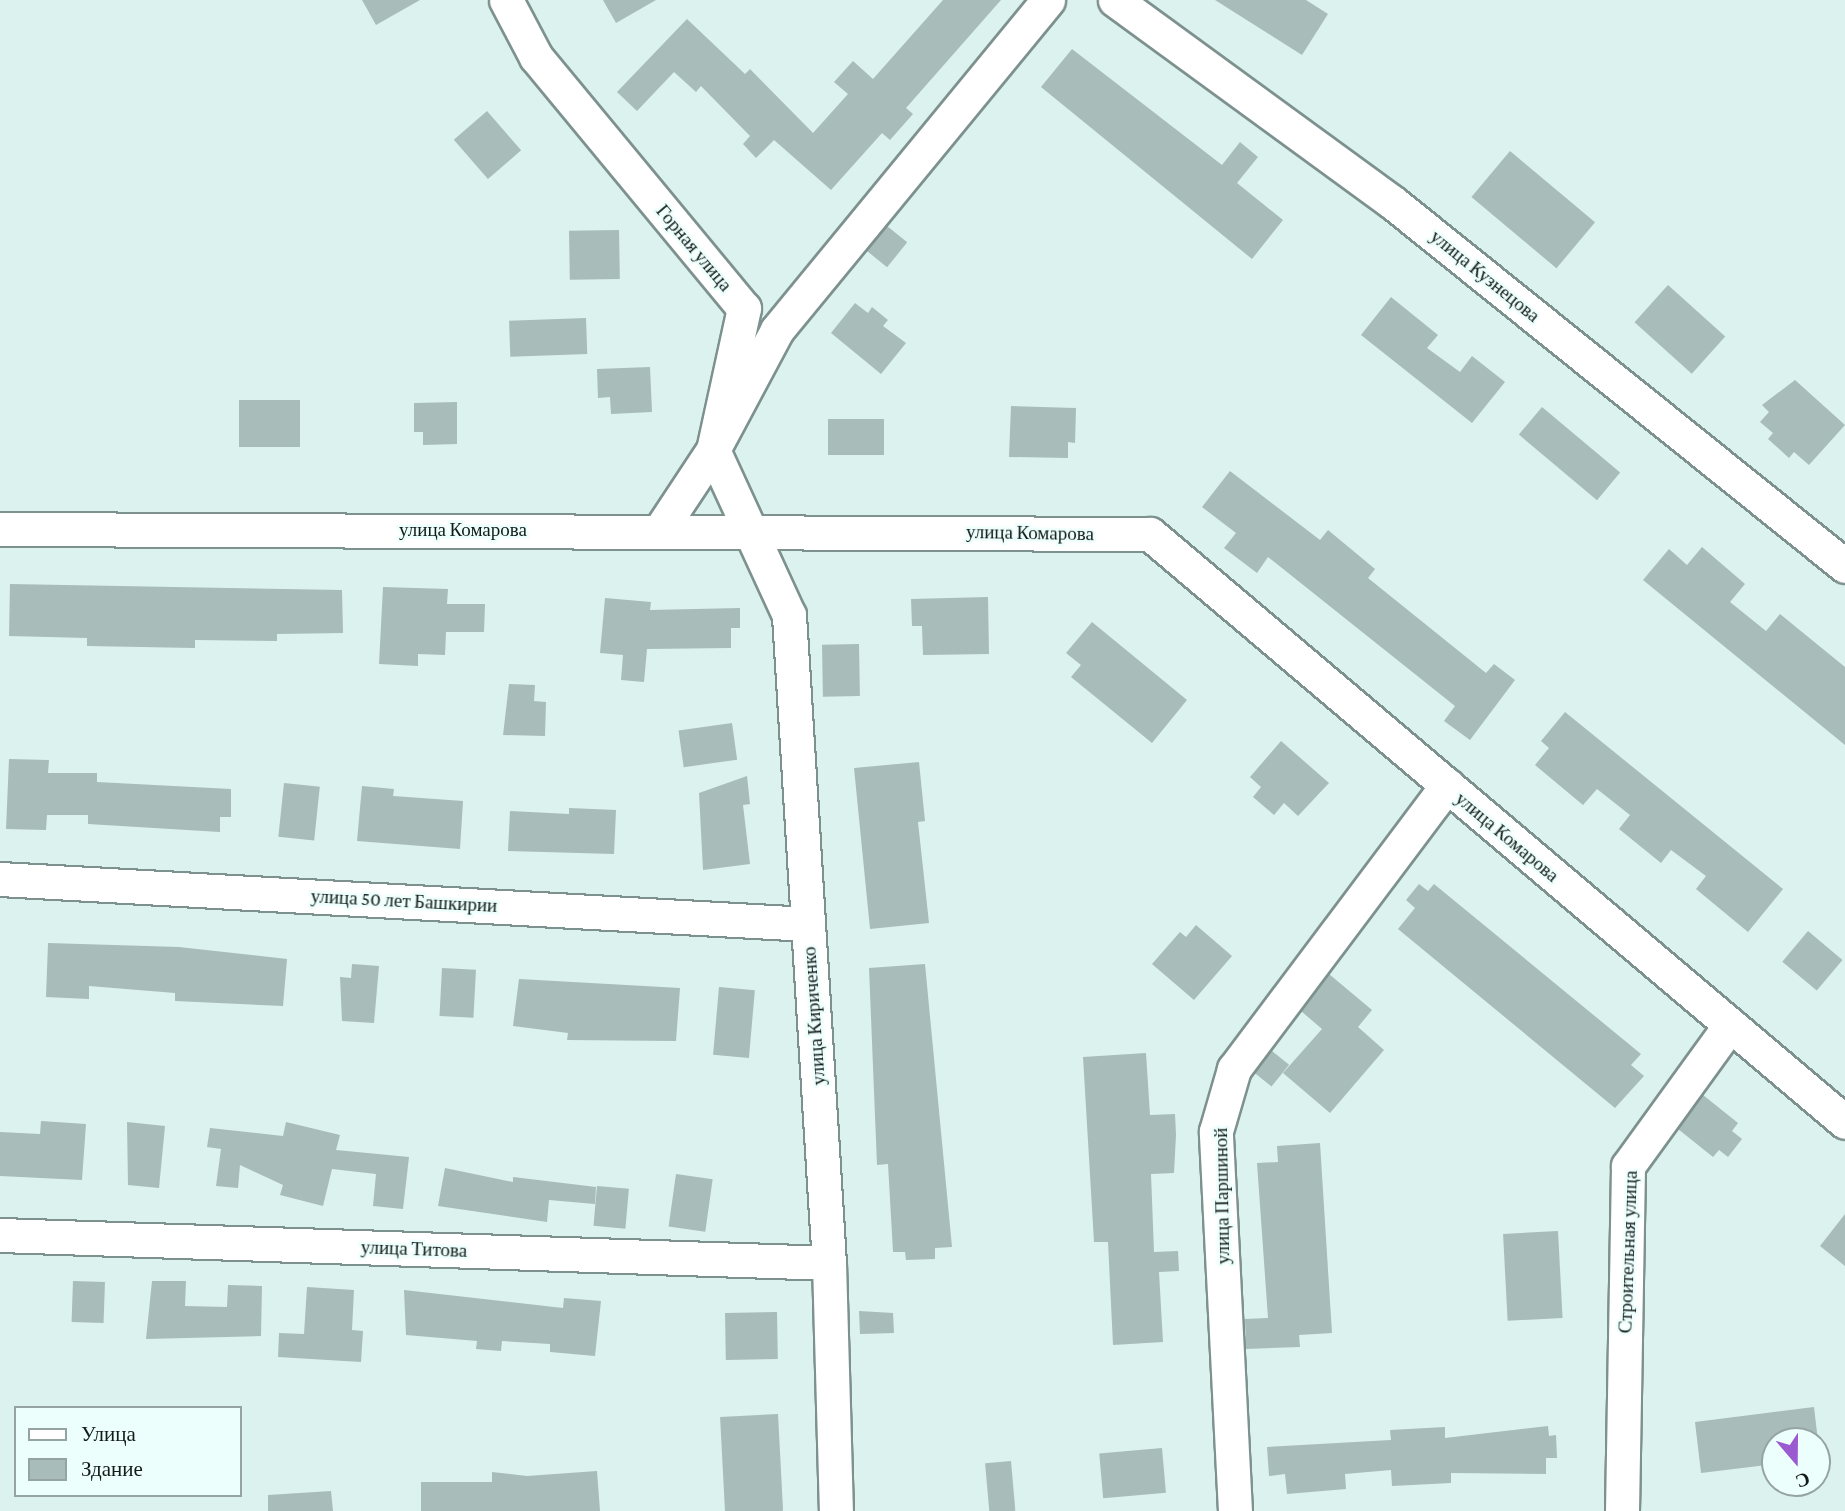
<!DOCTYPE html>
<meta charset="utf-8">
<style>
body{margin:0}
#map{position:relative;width:1845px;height:1511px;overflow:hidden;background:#dcf2ef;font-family:"Crimson Pro",serif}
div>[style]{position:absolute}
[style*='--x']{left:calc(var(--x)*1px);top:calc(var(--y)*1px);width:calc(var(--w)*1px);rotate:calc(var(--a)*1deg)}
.building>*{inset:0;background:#a8bcb9;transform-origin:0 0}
.roads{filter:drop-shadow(2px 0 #7d918e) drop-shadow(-2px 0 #7d918e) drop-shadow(0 2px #7d918e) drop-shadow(0 -2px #7d918e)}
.minor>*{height:33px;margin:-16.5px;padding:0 16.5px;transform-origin:16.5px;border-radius:16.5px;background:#fff}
span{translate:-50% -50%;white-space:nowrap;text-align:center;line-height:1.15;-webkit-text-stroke:5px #edfffc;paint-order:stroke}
.street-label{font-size:19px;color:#131b19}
.legend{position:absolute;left:14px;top:1406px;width:228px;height:91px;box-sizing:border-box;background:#edfffc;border:2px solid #96a4a1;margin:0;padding:9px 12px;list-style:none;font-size:21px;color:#131b19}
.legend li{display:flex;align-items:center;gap:14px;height:35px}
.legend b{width:35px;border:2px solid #96a4a1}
.north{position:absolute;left:1761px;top:1427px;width:70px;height:70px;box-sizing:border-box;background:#edfffc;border:2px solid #96a4a1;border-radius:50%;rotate:160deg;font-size:19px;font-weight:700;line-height:28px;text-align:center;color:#131b19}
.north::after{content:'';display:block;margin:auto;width:24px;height:32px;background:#9b5ad0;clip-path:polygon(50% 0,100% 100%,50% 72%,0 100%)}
</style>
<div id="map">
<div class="building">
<div style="clip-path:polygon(362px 0,420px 0,376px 25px)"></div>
<div style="clip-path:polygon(603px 0,656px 0,616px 23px)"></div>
<div style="clip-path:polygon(943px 0,1001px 0,906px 108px,913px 114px,890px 140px,882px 133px,831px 190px,774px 140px,756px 158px,743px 144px,750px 136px,701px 86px,696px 92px,674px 72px,637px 111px,617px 92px,687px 19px,745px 74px,750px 69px,813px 133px,848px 94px,834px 82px,853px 61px,873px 79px)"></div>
<div style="clip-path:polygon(1215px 0,1306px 0,1328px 14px,1302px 55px)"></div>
<div style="clip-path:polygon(1072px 49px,1222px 165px,1240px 142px,1258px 157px,1237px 183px,1283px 220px,1252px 259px,1041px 87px)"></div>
<div style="left:487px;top:111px;width:52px;height:44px;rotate:49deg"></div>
<div style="left:1510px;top:151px;width:111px;height:60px;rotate:40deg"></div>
<div style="left:887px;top:226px;width:26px;height:32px;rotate:39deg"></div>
<div style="left:619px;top:230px;width:49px;height:50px;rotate:89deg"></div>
<div style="left:1668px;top:285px;width:77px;height:50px;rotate:42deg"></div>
<div style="clip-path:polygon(1391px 297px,1438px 335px,1427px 348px,1460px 372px,1472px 356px,1505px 382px,1472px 423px,1361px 335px)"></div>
<div style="clip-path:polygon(855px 303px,868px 313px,872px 307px,888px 320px,883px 326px,906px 343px,881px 374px,831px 333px)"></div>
<div style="left:586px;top:318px;width:36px;height:77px;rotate:88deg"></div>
<div style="clip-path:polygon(650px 367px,652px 412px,611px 414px,610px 397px,598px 398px,597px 369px)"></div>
<div style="clip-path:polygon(1795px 380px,1845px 425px,1809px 465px,1794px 452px,1789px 458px,1768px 439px,1773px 433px,1760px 422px,1769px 412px,1762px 405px)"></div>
<div style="left:300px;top:400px;width:47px;height:61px;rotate:90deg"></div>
<div style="clip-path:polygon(457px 402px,457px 444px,423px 445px,423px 432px,414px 432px,414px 403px)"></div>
<div style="clip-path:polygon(1011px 406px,1076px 408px,1075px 443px,1068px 442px,1068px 458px,1009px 457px)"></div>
<div style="left:1542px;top:407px;width:102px;height:36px;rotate:40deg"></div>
<div style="left:884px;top:419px;width:36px;height:56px;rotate:90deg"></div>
<div style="clip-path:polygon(1230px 471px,1320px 540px,1328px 530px,1375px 569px,1368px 578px,1486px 673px,1494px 664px,1515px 680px,1470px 740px,1444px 721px,1455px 706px,1268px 557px,1257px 573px,1224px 548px,1236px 533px,1202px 507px)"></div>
<div style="clip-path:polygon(1702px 547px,1745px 584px,1730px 602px,1766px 631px,1780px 614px,1845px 667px,1845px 745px,1643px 580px,1669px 549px,1687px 565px)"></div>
<div style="clip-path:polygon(10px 584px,342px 590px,343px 633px,277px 634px,277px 641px,195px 640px,195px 648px,87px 646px,87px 638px,9px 636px)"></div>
<div style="clip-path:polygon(383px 587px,448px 589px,447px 604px,485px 604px,484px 632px,446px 632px,445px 655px,418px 654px,418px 666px,379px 664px)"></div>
<div style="clip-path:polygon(988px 597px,989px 654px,923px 655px,922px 626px,912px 626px,911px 599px)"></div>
<div style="clip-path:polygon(605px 598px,651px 602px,650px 610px,740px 608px,740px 628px,731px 628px,731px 648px,647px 649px,644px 682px,621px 680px,623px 655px,600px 653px)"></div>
<div style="clip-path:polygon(1092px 622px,1187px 700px,1152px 743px,1071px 677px,1081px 665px,1066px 653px)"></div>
<div style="left:859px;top:644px;width:52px;height:37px;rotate:89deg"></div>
<div style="clip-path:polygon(509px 684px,535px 685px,534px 701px,546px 702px,545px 736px,503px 735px)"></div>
<div style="clip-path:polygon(1565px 712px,1783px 889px,1748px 932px,1696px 889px,1706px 876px,1671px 850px,1661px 863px,1619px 829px,1630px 815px,1597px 789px,1583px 805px,1535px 765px,1549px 748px,1541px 741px)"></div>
<div style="left:732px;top:723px;width:37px;height:54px;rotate:82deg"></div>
<div style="clip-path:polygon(1281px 741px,1329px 783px,1298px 816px,1284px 803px,1274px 815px,1253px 797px,1261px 787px,1250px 777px)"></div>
<div style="clip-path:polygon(9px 759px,49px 760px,48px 773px,97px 773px,97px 782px,231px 789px,231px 817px,220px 817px,220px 832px,88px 824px,88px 815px,47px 815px,46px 830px,6px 829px)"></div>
<div style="clip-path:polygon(919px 762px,925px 821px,918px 822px,929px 923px,870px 929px,854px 768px)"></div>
<div style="clip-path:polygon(747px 776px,750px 804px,743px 805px,750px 864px,703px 870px,699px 793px)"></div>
<div style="left:284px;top:783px;width:36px;height:54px;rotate:6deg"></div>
<div style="clip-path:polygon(362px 786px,394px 789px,393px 796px,463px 801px,460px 849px,357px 841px)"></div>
<div style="clip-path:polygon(569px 808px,616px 810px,614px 854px,508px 851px,510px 811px,569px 814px)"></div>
<div style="clip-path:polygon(1419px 884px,1428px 891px,1434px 884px,1641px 1054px,1631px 1065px,1644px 1076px,1615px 1108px,1398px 929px,1415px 908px,1406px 900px)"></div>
<div style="clip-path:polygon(1196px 925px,1232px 956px,1194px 1000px,1152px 964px,1180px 932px,1186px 937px)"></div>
<div style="left:1808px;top:931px;width:45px;height:40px;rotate:40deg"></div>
<div style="clip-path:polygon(48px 943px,179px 947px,287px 959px,283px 1006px,175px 1001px,175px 993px,89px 986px,89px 999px,46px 997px)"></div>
<div style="clip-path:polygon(352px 964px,379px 966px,374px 1023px,342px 1021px,340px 977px,351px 978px)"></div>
<div style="clip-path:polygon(925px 964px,952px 1247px,935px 1248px,935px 1259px,906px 1260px,905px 1252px,893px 1252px,888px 1164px,877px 1165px,869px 968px)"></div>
<div style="left:442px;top:968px;width:34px;height:48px;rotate:3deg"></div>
<div style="clip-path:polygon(1329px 974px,1372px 1010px,1358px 1027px,1384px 1050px,1330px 1113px,1283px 1073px,1322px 1029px,1301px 1011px)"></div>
<div style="clip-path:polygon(519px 979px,680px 988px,676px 1041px,567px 1040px,568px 1033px,513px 1026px)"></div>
<div style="left:719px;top:987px;width:36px;height:68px;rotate:5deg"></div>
<div style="left:1272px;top:1051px;width:22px;height:28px;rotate:39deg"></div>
<div style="clip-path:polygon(1146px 1053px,1150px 1115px,1175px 1114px,1176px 1135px,1174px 1173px,1151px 1174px,1154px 1252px,1178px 1251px,1179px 1271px,1159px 1272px,1163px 1342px,1113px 1345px,1108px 1242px,1094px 1242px,1083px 1057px)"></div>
<div style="clip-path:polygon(1703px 1095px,1738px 1123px,1732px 1131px,1742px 1139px,1728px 1157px,1719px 1150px,1713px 1157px,1678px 1129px)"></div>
<div style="clip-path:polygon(41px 1121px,86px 1124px,82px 1180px,0 1176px,0 1132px,40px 1134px)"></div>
<div style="clip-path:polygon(127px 1122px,165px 1126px,159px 1188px,128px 1185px)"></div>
<div style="clip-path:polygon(286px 1122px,340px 1135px,336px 1150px,409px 1157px,403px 1209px,373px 1206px,376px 1174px,332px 1169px,323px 1206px,280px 1195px,283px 1185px,240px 1165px,238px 1188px,216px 1186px,221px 1149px,207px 1147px,210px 1128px,283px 1136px)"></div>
<div style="clip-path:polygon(1320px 1143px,1332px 1333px,1299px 1335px,1300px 1347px,1246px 1349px,1245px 1319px,1268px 1318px,1257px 1163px,1278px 1162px,1277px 1146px)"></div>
<div style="clip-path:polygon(445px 1168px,513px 1182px,513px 1177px,596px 1187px,595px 1204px,549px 1200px,547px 1222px,438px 1206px)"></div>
<div style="left:676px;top:1174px;width:37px;height:53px;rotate:8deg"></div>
<div style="left:597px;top:1186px;width:32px;height:40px;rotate:5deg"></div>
<div style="clip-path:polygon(1845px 1214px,1845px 1266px,1820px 1246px)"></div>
<div style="left:1558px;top:1231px;width:87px;height:55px;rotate:87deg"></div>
<div style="left:73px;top:1281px;width:32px;height:41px;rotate:2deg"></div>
<div style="clip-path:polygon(152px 1281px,186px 1281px,185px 1306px,227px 1307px,228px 1285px,262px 1286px,261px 1336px,146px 1339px)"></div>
<div style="clip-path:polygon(307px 1287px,354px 1290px,352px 1330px,363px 1331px,361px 1362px,278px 1357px,279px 1333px,304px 1334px)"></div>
<div style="clip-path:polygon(404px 1290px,563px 1308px,564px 1298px,601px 1301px,595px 1356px,550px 1352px,550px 1344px,502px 1341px,501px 1351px,476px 1349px,477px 1341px,406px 1335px)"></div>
<div style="clip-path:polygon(859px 1311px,893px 1313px,894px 1333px,860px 1334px)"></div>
<div style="left:777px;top:1312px;width:47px;height:52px;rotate:89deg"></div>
<div style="clip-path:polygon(1814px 1407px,1818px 1441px,1775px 1441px,1775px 1464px,1701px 1473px,1695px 1422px)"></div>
<div style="left:778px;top:1414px;width:97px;height:58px;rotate:87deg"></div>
<div style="clip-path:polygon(1548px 1426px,1549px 1436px,1556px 1435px,1557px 1458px,1546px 1458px,1546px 1474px,1451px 1473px,1451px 1483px,1392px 1486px,1391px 1470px,1345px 1474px,1346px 1489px,1287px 1494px,1285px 1474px,1269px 1476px,1267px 1447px,1391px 1440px,1390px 1430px,1445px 1427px,1445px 1438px)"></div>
<div style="left:1162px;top:1448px;width:45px;height:63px;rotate:85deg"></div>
<div style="left:1011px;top:1461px;width:50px;height:26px;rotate:85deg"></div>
<div style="clip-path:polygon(597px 1471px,600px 1511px,421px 1511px,421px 1482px,492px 1482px,492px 1472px,527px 1476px)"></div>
<div style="clip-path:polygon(331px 1491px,333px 1511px,268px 1511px,268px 1495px)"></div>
</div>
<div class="roads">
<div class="minor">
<div style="--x:506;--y:0;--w:64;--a:62.2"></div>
<div style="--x:536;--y:57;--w:326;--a:50.4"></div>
<div style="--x:744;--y:308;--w:145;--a:102.3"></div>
<div style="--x:713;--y:450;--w:182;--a:65.3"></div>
<div style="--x:789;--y:615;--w:649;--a:86.47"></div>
<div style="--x:829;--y:1263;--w:248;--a:88.4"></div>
<div style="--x:1115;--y:0;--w:343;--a:36.1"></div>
<div style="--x:1392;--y:202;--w:581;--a:38.78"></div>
<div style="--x:0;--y:529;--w:1150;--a:0.25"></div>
<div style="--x:1150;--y:534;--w:910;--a:40.23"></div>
<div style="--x:660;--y:530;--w:96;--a:-56.5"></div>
<div style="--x:713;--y:450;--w:136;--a:-61.9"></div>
<div style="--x:777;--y:330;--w:427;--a:-50.6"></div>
<div style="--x:0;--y:879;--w:809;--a:3.19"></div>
<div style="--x:0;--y:1235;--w:829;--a:1.93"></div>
<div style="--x:1235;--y:1511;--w:380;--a:-92.9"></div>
<div style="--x:1216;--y:1131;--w:65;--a:-73.8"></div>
<div style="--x:1234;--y:1069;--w:355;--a:-53.1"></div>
<div style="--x:1622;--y:1511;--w:345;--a:-89"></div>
<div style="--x:1628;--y:1166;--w:174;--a:-54.1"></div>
</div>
</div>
<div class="street-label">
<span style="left:694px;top:248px;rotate:50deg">Горная улица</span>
<span style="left:1485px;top:276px;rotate:39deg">улица Кузнецова</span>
<span style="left:463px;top:530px">улица Комарова</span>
<span style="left:1030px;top:533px;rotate:1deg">улица Комарова</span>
<span style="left:1507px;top:837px;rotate:40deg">улица Комарова</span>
<span style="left:404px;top:901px;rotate:3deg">улица 50 лет Башкирии</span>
<span style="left:814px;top:1016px;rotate:-94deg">улица Кириченко</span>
<span style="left:1222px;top:1196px;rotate:-91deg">улица Паршиной</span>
<span style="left:414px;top:1249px;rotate:2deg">улица Титова</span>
<span style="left:1628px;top:1252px;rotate:-88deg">Строительная улица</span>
</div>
<ul class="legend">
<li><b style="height:9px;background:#fff"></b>Улица</li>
<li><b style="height:19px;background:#a8bcb9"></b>Здание</li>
</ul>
<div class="north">С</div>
</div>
